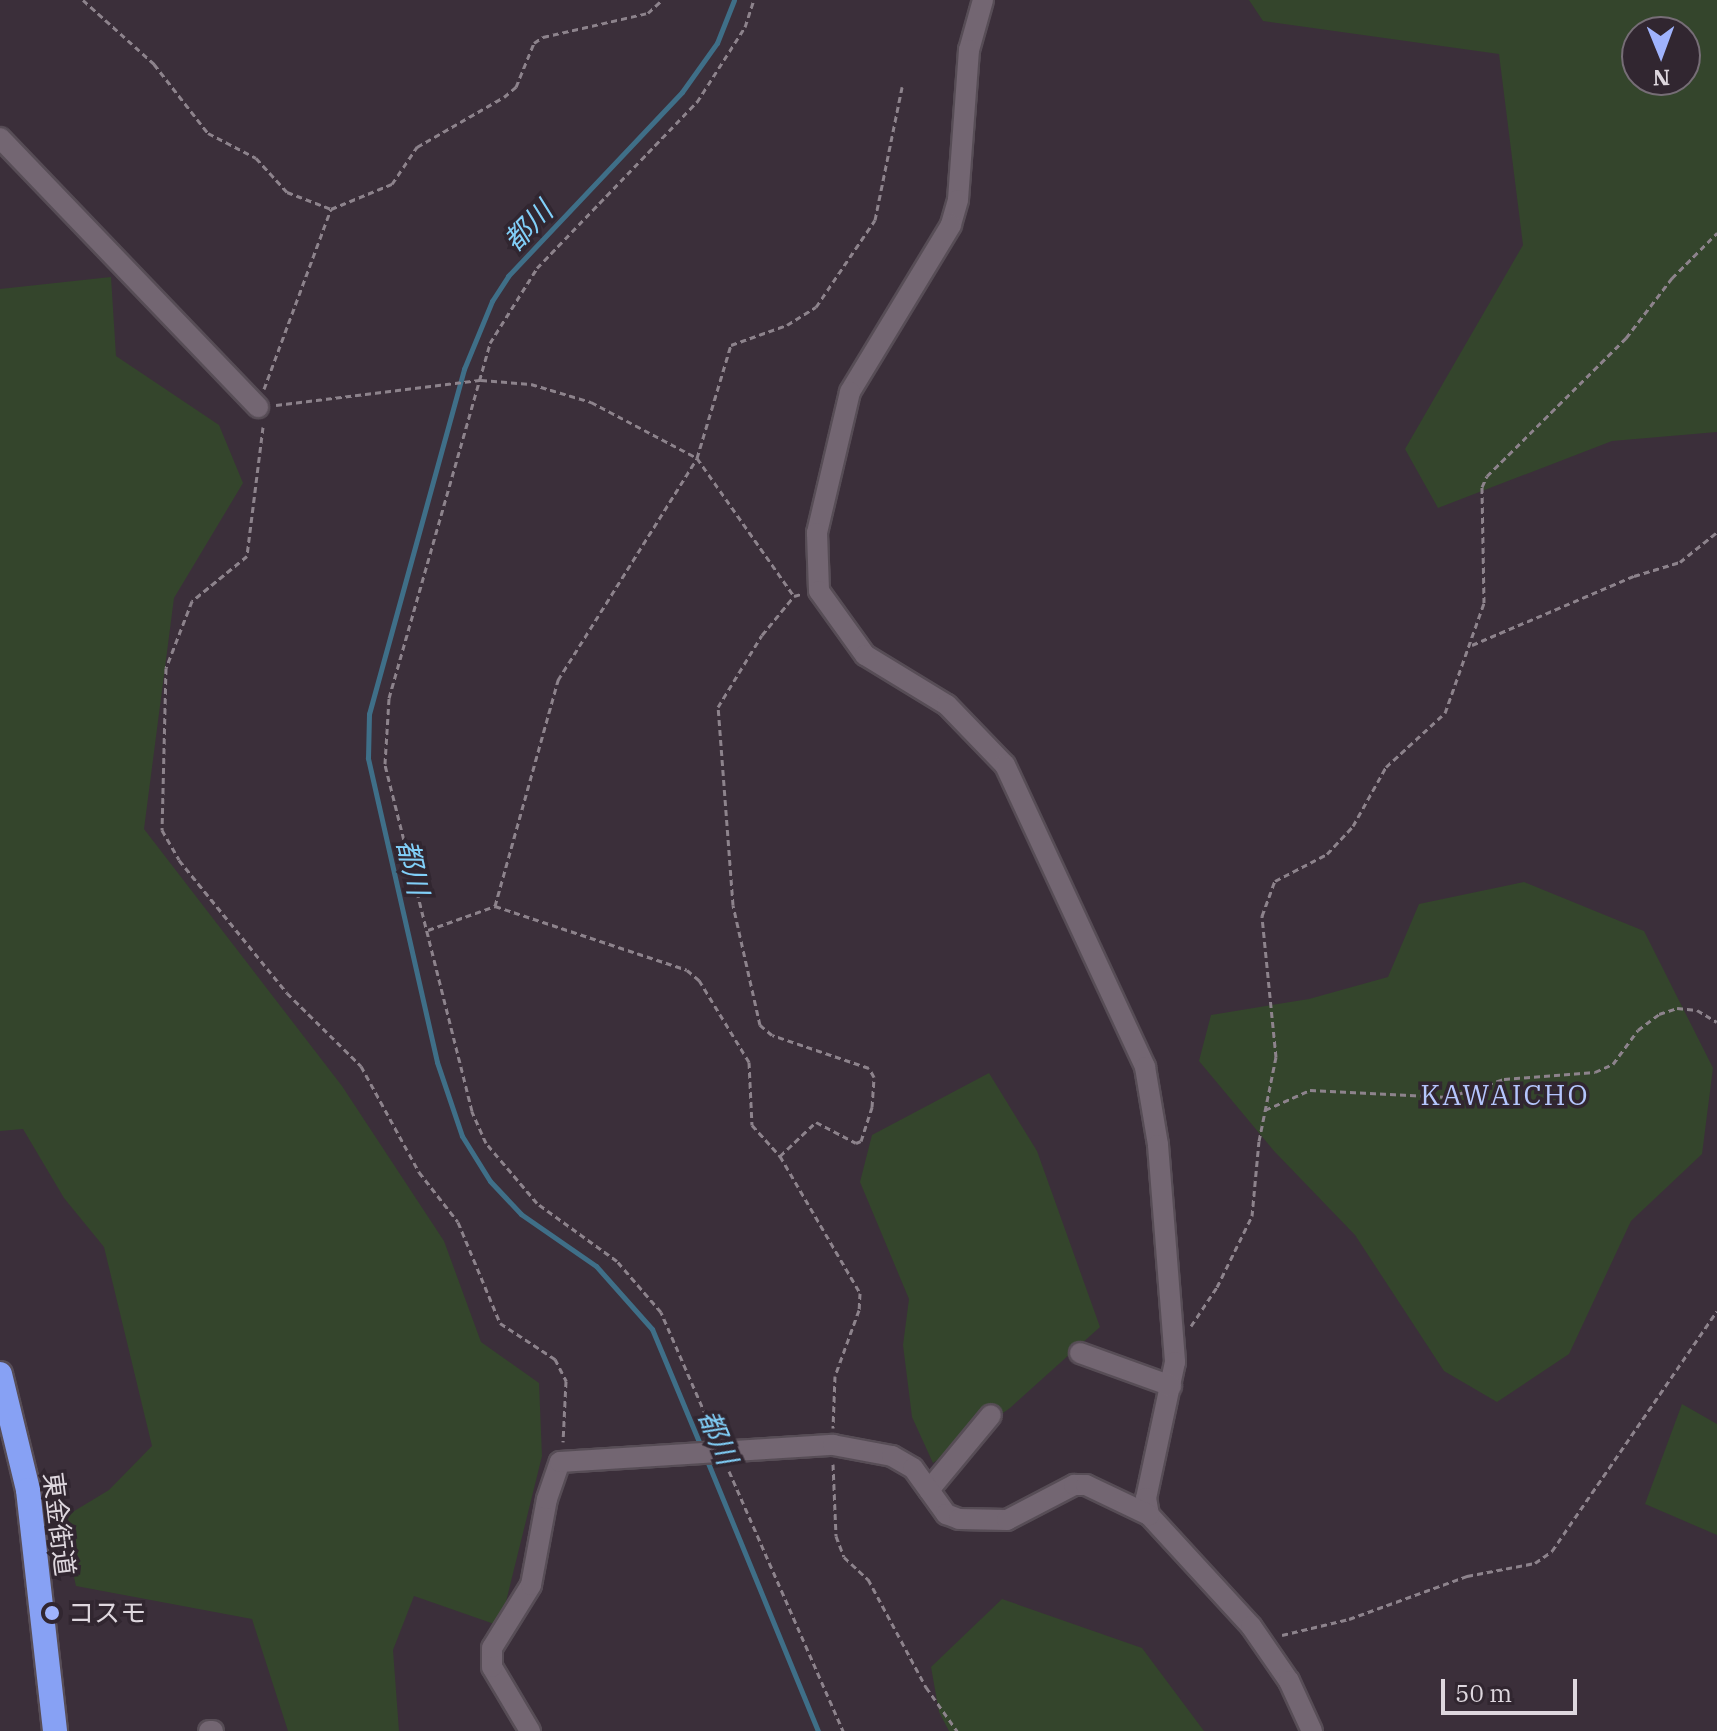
<!DOCTYPE html>
<meta charset="utf-8">
<style>
body{margin:0}
#map{position:relative;width:1717px;height:1731px;overflow:hidden;background:#3b2f3a;font-family:"IBM Plex Serif","Noto Sans JP",serif}
div>[style]{position:absolute}
[style*='--x']{left:calc(var(--x)*1px);top:calc(var(--y)*1px);width:calc(var(--w)*1px);rotate:calc(var(--a)*1deg)}
.green>*{inset:0;background:#34452c}
.stream>*{height:5px;margin:-2.5px;padding:0 2.5px;transform-origin:2.5px;border-radius:2.5px;background:#3f6f88}
.path>*{height:3px;margin-top:-1.5px;transform-origin:0;background:repeating-linear-gradient(90deg,#8d838c 0 6px,transparent 0 10px)}
.roads{filter:drop-shadow(2px 0 #574d56) drop-shadow(-2px 0 #574d56) drop-shadow(0 2px #574d56) drop-shadow(0 -2px #574d56)}
.minor>*{height:20px;margin:-10px;padding:0 10px;transform-origin:10px;border-radius:10px;background:#736672}
.highway>*{height:24px;margin:-12px;padding:0 12px;transform-origin:12px;border-radius:12px;background:#87a1f4}
.dots>*{width:22px;height:22px;translate:-50% -50%;box-sizing:border-box;border:4px solid #312630;border-radius:50%}
span{translate:-50% -50%;white-space:nowrap;text-align:center;line-height:1.15;-webkit-text-stroke:7px #312630;paint-order:stroke}
.street-label{font-size:26px;color:#ded7de}
.poi-label{font-size:26px;color:#ded7de}
.left{translate:0 -50%;text-align:left}
.water-label{font-size:28px;color:#81cff8;font-style:italic}
.neighbourhood-label{font-size:28px;color:#b5c6fd;letter-spacing:2px}
.north{position:absolute;left:1621px;top:16px;width:80px;height:80px;box-sizing:border-box;background:#312630;border:2px solid #766d76;border-radius:50%;rotate:179deg;font-size:22px;font-weight:700;line-height:32px;text-align:center;color:#ded7de}
.north::after{content:'';display:block;margin:auto;width:28px;height:36px;background:#9fb3fd;clip-path:polygon(50% 0,100% 100%,50% 72%,0 100%)}
.scale{position:absolute;left:1441px;top:1679px;width:136px;height:36px;box-sizing:border-box;border:4px solid #ded7de;border-top:0;padding-left:10px;font-size:24px;line-height:28px;white-space:nowrap;color:#ded7de;-webkit-text-stroke:6px #312630;paint-order:stroke}
</style>
<div id="map">
<div class="green">
<div style="clip-path:polygon(evenodd,1249px 0,1717px 0,1717px 432px,1612px 441px,1438px 508px,1405px 449px,1523px 245px,1499px 54px,1263px 21px,1249px 0,1637px 32px,1685px 32px,1685px 80px,1637px 80px,1637px 32px)"></div>
<div style="clip-path:polygon(111px 277px,116px 356px,219px 425px,243px 483px,174px 598px,144px 829px,342px 1086px,444px 1241px,481px 1342px,539px 1383px,542px 1456px,500px 1626px,414px 1596px,393px 1650px,399px 1731px,288px 1731px,252px 1619px,76px 1586px,61px 1519px,109px 1490px,152px 1446px,104px 1247px,64px 1198px,23px 1129px,0 1131px,0 289px)"></div>
<div style="clip-path:polygon(1524px 882px,1644px 931px,1713px 1068px,1702px 1154px,1631px 1221px,1569px 1354px,1497px 1402px,1444px 1371px,1355px 1235px,1274px 1151px,1199px 1061px,1211px 1015px,1309px 999px,1388px 977px,1419px 904px)"></div>
<div style="clip-path:polygon(989px 1073px,1037px 1151px,1100px 1327px,1010px 1408px,933px 1463px,912px 1417px,903px 1345px,909px 1299px,860px 1182px,872px 1135px)"></div>
<div style="clip-path:polygon(1682px 1404px,1717px 1424px,1717px 1535px,1645px 1504px)"></div>
<div style="clip-path:polygon(1002px 1599px,1142px 1648px,1204px 1731px,949px 1731px,939px 1712px,931px 1667px)"></div>
</div>
<div class="stream">
<div style="--x:702;--y:1449;--w:130;--a:-112.6"></div>
<div style="--x:652;--y:1329;--w:84;--a:-131.6"></div>
<div style="--x:596;--y:1266;--w:91;--a:-145.3"></div>
<div style="--x:521;--y:1214;--w:45;--a:-133.2"></div>
<div style="--x:490;--y:1181;--w:53;--a:-121.9"></div>
<div style="--x:462;--y:1136;--w:78;--a:-108.7"></div>
<div style="--x:437;--y:1062;--w:312;--a:-102.8"></div>
<div style="--x:368;--y:758;--w:44;--a:-88.7"></div>
<div style="--x:369;--y:714;--w:358;--a:-74.6"></div>
<div style="--x:464;--y:369;--w:74;--a:-67.6"></div>
<div style="--x:492;--y:301;--w:30;--a:-57"></div>
<div style="--x:508;--y:276;--w:253;--a:-46.6"></div>
<div style="--x:682;--y:92;--w:60;--a:-54.5"></div>
<div style="--x:717;--y:43;--w:46;--a:-68.4"></div>
<div style="--x:706;--y:1458;--w:295;--a:67.7"></div>
</div>
<div class="path">
<div style="--x:83;--y:0;--w:96;--a:42"></div>
<div style="--x:154;--y:64;--w:88;--a:52"></div>
<div style="--x:208;--y:133;--w:54;--a:27.5"></div>
<div style="--x:256;--y:158;--w:46;--a:47.6"></div>
<div style="--x:287;--y:192;--w:47;--a:21.1"></div>
<div style="--x:331;--y:209;--w:66;--a:-22.3"></div>
<div style="--x:392;--y:184;--w:45;--a:-56"></div>
<div style="--x:417;--y:147;--w:100;--a:-29.9"></div>
<div style="--x:504;--y:97;--w:16;--a:-40"></div>
<div style="--x:516;--y:87;--w:48;--a:-67.8"></div>
<div style="--x:534;--y:43;--w:11;--a:-34"></div>
<div style="--x:543;--y:37;--w:108;--a:-12.9"></div>
<div style="--x:648;--y:13;--w:19;--a:-43"></div>
<div style="--x:264;--y:389;--w:192;--a:-69.6"></div>
<div style="--x:276;--y:405;--w:207;--a:-7"></div>
<div style="--x:481;--y:380;--w:50;--a:4.6"></div>
<div style="--x:531;--y:384;--w:63;--a:16.7"></div>
<div style="--x:591;--y:402;--w:120;--a:27.8"></div>
<div style="--x:697;--y:458;--w:169;--a:54.9"></div>
<div style="--x:263;--y:427;--w:130;--a:97.1"></div>
<div style="--x:247;--y:556;--w:71;--a:140.7"></div>
<div style="--x:192;--y:601;--w:72;--a:111.2"></div>
<div style="--x:166;--y:668;--w:162;--a:91.4"></div>
<div style="--x:162;--y:830;--w:34;--a:60"></div>
<div style="--x:179;--y:860;--w:171;--a:50.9"></div>
<div style="--x:287;--y:993;--w:104;--a:44.6"></div>
<div style="--x:361;--y:1066;--w:121;--a:61.3"></div>
<div style="--x:419;--y:1172;--w:63;--a:52"></div>
<div style="--x:458;--y:1222;--w:109;--a:67.4"></div>
<div style="--x:500;--y:1323;--w:66;--a:33.2"></div>
<div style="--x:555;--y:1359;--w:25;--a:63"></div>
<div style="--x:566;--y:1381;--w:61;--a:92.8"></div>
<div style="--x:1472;--y:645;--w:176;--a:-23.1"></div>
<div style="--x:1634;--y:576;--w:48;--a:-16.9"></div>
<div style="--x:1680;--y:562;--w:48;--a:-39"></div>
<div style="--x:495;--y:906;--w:235;--a:-74.4"></div>
<div style="--x:558;--y:680;--w:262;--a:-57.9"></div>
<div style="--x:697;--y:458;--w:118;--a:-73.3"></div>
<div style="--x:731;--y:345;--w:59;--a:-19.7"></div>
<div style="--x:787;--y:325;--w:34;--a:-32"></div>
<div style="--x:816;--y:307;--w:105;--a:-55.9"></div>
<div style="--x:875;--y:220;--w:136;--a:-78.5"></div>
<div style="--x:428;--y:930;--w:71;--a:-19.7"></div>
<div style="--x:495;--y:906;--w:202;--a:18.4"></div>
<div style="--x:687;--y:970;--w:16;--a:40"></div>
<div style="--x:699;--y:980;--w:96;--a:58.6"></div>
<div style="--x:749;--y:1062;--w:63;--a:87.3"></div>
<div style="--x:752;--y:1125;--w:42;--a:47.9"></div>
<div style="--x:780;--y:1156;--w:159;--a:59.7"></div>
<div style="--x:860;--y:1293;--w:17;--a:93"></div>
<div style="--x:859;--y:1310;--w:70;--a:110"></div>
<div style="--x:835;--y:1376;--w:52;--a:92.2"></div>
<div style="--x:1265;--y:1110;--w:49;--a:-24"></div>
<div style="--x:1310;--y:1090;--w:139;--a:2.9"></div>
<div style="--x:1449;--y:1097;--w:58;--a:-18.1"></div>
<div style="--x:1504;--y:1079;--w:91;--a:-4.4"></div>
<div style="--x:1595;--y:1072;--w:20;--a:-24"></div>
<div style="--x:1613;--y:1064;--w:42;--a:-53.7"></div>
<div style="--x:1638;--y:1030;--w:26;--a:-37"></div>
<div style="--x:1659;--y:1014;--w:19;--a:-18"></div>
<div style="--x:1677;--y:1008;--w:20;--a:6"></div>
<div style="--x:1697;--y:1010;--w:23;--a:31"></div>
<div style="--x:780;--y:1156;--w:50;--a:-43.4"></div>
<div style="--x:816;--y:1122;--w:45;--a:27.7"></div>
<div style="--x:856;--y:1143;--w:5;--a:-22"></div>
<div style="--x:861;--y:1141;--w:36;--a:-72"></div>
<div style="--x:872;--y:1107;--w:30;--a:-86"></div>
<div style="--x:874;--y:1077;--w:10;--a:-119"></div>
<div style="--x:869;--y:1068;--w:102;--a:-161.2"></div>
<div style="--x:772;--y:1035;--w:16;--a:-140"></div>
<div style="--x:760;--y:1025;--w:123;--a:-102.7"></div>
<div style="--x:733;--y:905;--w:199;--a:-94.3"></div>
<div style="--x:718;--y:707;--w:84;--a:-58.6"></div>
<div style="--x:762;--y:635;--w:50;--a:-50.6"></div>
<div style="--x:794;--y:596;--w:7;--a:-16"></div>
<div style="--x:1191;--y:1326;--w:47;--a:-56.3"></div>
<div style="--x:1217;--y:1287;--w:79;--a:-63.8"></div>
<div style="--x:1252;--y:1216;--w:75;--a:-84.7"></div>
<div style="--x:1259;--y:1141;--w:86;--a:-78.6"></div>
<div style="--x:1276;--y:1057;--w:142;--a:-95.7"></div>
<div style="--x:1262;--y:916;--w:37;--a:-70"></div>
<div style="--x:1275;--y:881;--w:59;--a:-27.4"></div>
<div style="--x:1327;--y:854;--w:38;--a:-47"></div>
<div style="--x:1353;--y:826;--w:68;--a:-60.8"></div>
<div style="--x:1386;--y:767;--w:80;--a:-42.5"></div>
<div style="--x:1445;--y:713;--w:117;--a:-70.5"></div>
<div style="--x:1484;--y:603;--w:116;--a:-91"></div>
<div style="--x:1482;--y:487;--w:12;--a:-66"></div>
<div style="--x:1487;--y:476;--w:196;--a:-44.8"></div>
<div style="--x:1626;--y:338;--w:76;--a:-52.5"></div>
<div style="--x:1672;--y:278;--w:64;--a:-45"></div>
<div style="--x:714;--y:1434;--w:133;--a:-113.5"></div>
<div style="--x:661;--y:1312;--w:67;--a:-130.8"></div>
<div style="--x:617;--y:1261;--w:99;--a:-144.1"></div>
<div style="--x:537;--y:1203;--w:79;--a:-130.4"></div>
<div style="--x:486;--y:1143;--w:35;--a:-114"></div>
<div style="--x:472;--y:1111;--w:358;--a:-104.1"></div>
<div style="--x:385;--y:764;--w:66;--a:-86.5"></div>
<div style="--x:389;--y:698;--w:369;--a:-74.1"></div>
<div style="--x:490;--y:343;--w:89;--a:-57.9"></div>
<div style="--x:537;--y:268;--w:231;--a:-46.1"></div>
<div style="--x:697;--y:102;--w:89;--a:-57.4"></div>
<div style="--x:745;--y:27;--w:28;--a:-72"></div>
<div style="--x:833;--y:1464;--w:72;--a:87.6"></div>
<div style="--x:836;--y:1536;--w:22;--a:69"></div>
<div style="--x:844;--y:1557;--w:33;--a:43"></div>
<div style="--x:868;--y:1579;--w:123;--a:61.8"></div>
<div style="--x:926;--y:1687;--w:54;--a:54.8"></div>
<div style="--x:729;--y:1471;--w:284;--a:66.3"></div>
<div style="--x:1282;--y:1635;--w:69;--a:-13.4"></div>
<div style="--x:1349;--y:1619;--w:126;--a:-20"></div>
<div style="--x:1467;--y:1576;--w:69;--a:-10.8"></div>
<div style="--x:1535;--y:1563;--w:21;--a:-35"></div>
<div style="--x:1552;--y:1551;--w:291;--a:-55.5"></div>
</div>
<div class="roads">
<div class="minor">
<div style="--x:983;--y:0;--w:52;--a:105.6"></div>
<div style="--x:969;--y:50;--w:150;--a:94.2"></div>
<div style="--x:958;--y:200;--w:26;--a:106"></div>
<div style="--x:951;--y:225;--w:195;--a:121.2"></div>
<div style="--x:850;--y:392;--w:145;--a:103.2"></div>
<div style="--x:817;--y:533;--w:58;--a:88"></div>
<div style="--x:819;--y:591;--w:79;--a:54.3"></div>
<div style="--x:865;--y:655;--w:96;--a:31.4"></div>
<div style="--x:947;--y:705;--w:83;--a:46"></div>
<div style="--x:1005;--y:765;--w:333;--a:65.1"></div>
<div style="--x:1145;--y:1067;--w:79;--a:80.5"></div>
<div style="--x:1158;--y:1145;--w:218;--a:85.5"></div>
<div style="--x:1175;--y:1362;--w:139;--a:102"></div>
<div style="--x:1146;--y:1498;--w:17;--a:80"></div>
<div style="--x:1149;--y:1515;--w:151;--a:47.4"></div>
<div style="--x:1251;--y:1626;--w:67;--a:55.4"></div>
<div style="--x:1289;--y:1681;--w:55;--a:65.3"></div>
<div style="--x:0;--y:138;--w:373;--a:46.2"></div>
<div style="--x:1080;--y:1353;--w:97;--a:19.9"></div>
<div style="--x:929;--y:1490;--w:97;--a:-50.4"></div>
<div style="--x:209;--y:1731;--w:4;--a:0"></div>
<div style="--x:530;--y:1731;--w:74;--a:-120.7"></div>
<div style="--x:492;--y:1667;--w:19;--a:-90"></div>
<div style="--x:492;--y:1648;--w:74;--a:-58.2"></div>
<div style="--x:531;--y:1585;--w:87;--a:-79.5"></div>
<div style="--x:547;--y:1499;--w:39;--a:-71"></div>
<div style="--x:560;--y:1462;--w:274;--a:-3.6"></div>
<div style="--x:833;--y:1445;--w:60;--a:10.6"></div>
<div style="--x:892;--y:1456;--w:24;--a:30"></div>
<div style="--x:913;--y:1468;--w:57;--a:54.3"></div>
<div style="--x:946;--y:1514;--w:14;--a:21"></div>
<div style="--x:959;--y:1519;--w:48;--a:1.2"></div>
<div style="--x:1007;--y:1520;--w:76;--a:-27.6"></div>
<div style="--x:1074;--y:1485;--w:12;--a:0"></div>
<div style="--x:1086;--y:1485;--w:70;--a:25.5"></div>
</div>
<div class="highway">
<div style="--x:0;--y:1374;--w:119;--a:76.4"></div>
<div style="--x:28;--y:1490;--w:243;--a:83.6"></div>
</div>
</div>
<div class="dots">
<div style="left:52px;top:1613px;background:#9fb3fd"></div>
</div>
<div class="street-label">
<span style="left:59px;top:1524px;rotate:83deg">東金街道</span>
</div>
<div class="poi-label">
<span class="left" style="left:68px;top:1613px">コスモ</span>
</div>
<div class="water-label">
<span style="left:528px;top:226px;rotate:-46deg">都川</span>
<span style="left:413px;top:867px;rotate:77deg">都川</span>
<span style="left:718px;top:1437px;rotate:67deg">都川</span>
</div>
<div class="neighbourhood-label">
<span style="left:1505px;top:1095px">KAWAICHO</span>
</div>
<div class="north">N</div>
<div class="scale">50 m</div>
</div>
